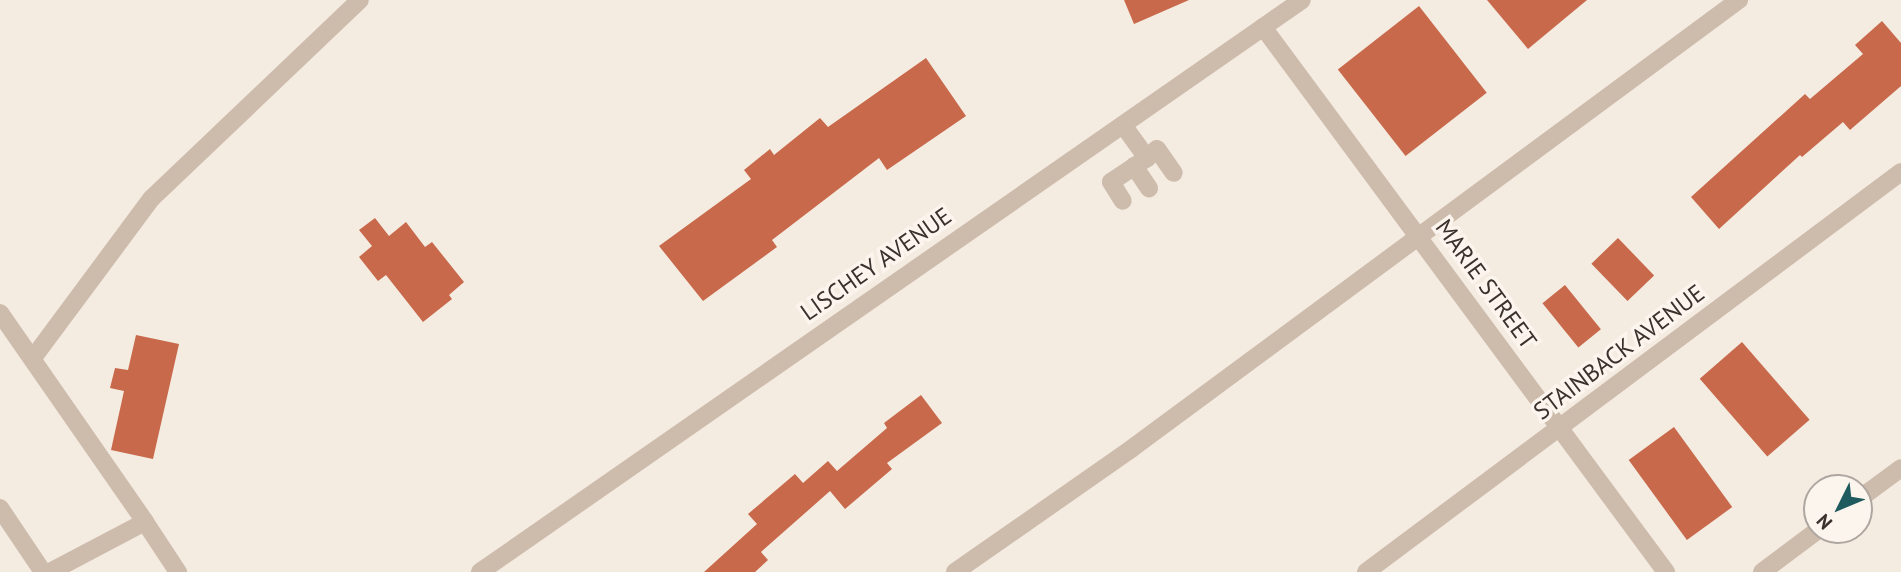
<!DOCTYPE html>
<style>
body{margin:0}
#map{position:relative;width:1901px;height:572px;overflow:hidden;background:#f4ebe1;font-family:"PT Sans",sans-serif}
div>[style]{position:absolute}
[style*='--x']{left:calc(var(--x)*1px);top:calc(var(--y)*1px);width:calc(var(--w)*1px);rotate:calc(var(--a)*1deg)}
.building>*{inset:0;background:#c8694b;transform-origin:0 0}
.minor>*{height:18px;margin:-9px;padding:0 9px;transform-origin:9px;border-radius:9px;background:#cdbbac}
span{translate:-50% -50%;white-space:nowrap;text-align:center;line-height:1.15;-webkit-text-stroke:7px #fbf5ee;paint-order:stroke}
.street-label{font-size:24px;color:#3b302b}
.north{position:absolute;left:1803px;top:474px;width:70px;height:70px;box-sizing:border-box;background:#fbf5ee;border:2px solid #aea6a0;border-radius:50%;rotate:227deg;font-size:19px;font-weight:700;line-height:28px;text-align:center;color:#3b302b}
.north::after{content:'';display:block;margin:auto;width:24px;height:32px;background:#1f5a5e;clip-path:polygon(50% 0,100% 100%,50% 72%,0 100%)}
</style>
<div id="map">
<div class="building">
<div style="clip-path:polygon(1124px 0,1189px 0,1134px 24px)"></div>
<div style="clip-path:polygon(1487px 0,1587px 0,1528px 49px)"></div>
<div style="left:1419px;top:6px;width:110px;height:103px;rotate:52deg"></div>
<div style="clip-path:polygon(1882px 21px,1901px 43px,1901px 86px,1850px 130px,1843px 122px,1802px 157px,1800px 155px,1719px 229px,1691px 197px,1805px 94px,1810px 99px,1863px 54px,1855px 45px)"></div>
<div style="clip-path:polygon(926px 58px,966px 116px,887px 170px,879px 158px,772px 240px,777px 247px,703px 301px,659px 246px,751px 179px,744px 170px,770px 149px,774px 155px,820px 118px,828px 127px)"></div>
<div style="clip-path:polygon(375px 218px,389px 236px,406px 222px,425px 247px,432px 242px,464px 282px,449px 295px,452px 299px,423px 322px,386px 275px,378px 281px,359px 257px,372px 246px,359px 230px)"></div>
<div style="left:1618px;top:238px;width:52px;height:37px;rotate:46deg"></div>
<div style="left:1565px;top:285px;width:57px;height:29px;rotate:51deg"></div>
<div style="clip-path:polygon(136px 335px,179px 344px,153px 459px,111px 450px,124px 391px,110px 388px,115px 368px,128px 370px)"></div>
<div style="left:1742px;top:342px;width:103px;height:56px;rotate:49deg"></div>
<div style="clip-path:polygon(921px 395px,942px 423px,887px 463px,892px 469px,845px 509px,830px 491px,761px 552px,768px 560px,755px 572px,704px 572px,757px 524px,748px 514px,795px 474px,803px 483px,828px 461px,837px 471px,887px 428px,884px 423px)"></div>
<div style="left:1674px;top:427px;width:99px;height:56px;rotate:54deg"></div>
</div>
<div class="minor">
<div style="--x:1263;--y:27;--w:678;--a:53.52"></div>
<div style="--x:1123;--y:125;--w:41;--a:54"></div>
<div style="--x:1147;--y:158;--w:43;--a:146.3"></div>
<div style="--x:1111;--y:182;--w:22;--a:58"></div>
<div style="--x:1147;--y:158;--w:13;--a:-42"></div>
<div style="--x:1157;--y:149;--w:29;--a:55"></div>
<div style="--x:1134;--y:166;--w:27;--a:56"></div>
<div style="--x:0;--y:313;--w:254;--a:55.2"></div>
<div style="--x:33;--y:358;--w:199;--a:-53.4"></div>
<div style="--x:152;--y:198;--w:287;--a:-43.6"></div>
<div style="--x:1859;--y:499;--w:52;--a:-36.4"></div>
<div style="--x:0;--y:508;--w:77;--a:56.1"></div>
<div style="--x:50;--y:572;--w:107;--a:-27.8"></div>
<div style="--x:145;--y:522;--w:60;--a:56.6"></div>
<div style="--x:480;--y:572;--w:1001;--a:-34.83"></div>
<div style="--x:955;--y:572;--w:215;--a:-34.9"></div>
<div style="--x:1131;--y:449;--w:756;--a:-36.45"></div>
<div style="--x:1366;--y:572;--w:668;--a:-36.78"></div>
<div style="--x:1762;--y:572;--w:70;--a:-36.9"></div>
</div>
<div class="street-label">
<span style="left:876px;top:264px;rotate:-35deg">LISCHEY AVENUE</span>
<span style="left:1486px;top:284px;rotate:54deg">MARIE STREET</span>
<span style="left:1619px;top:352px;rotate:-37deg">STAINBACK AVENUE</span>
</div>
<div class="north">N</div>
</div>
